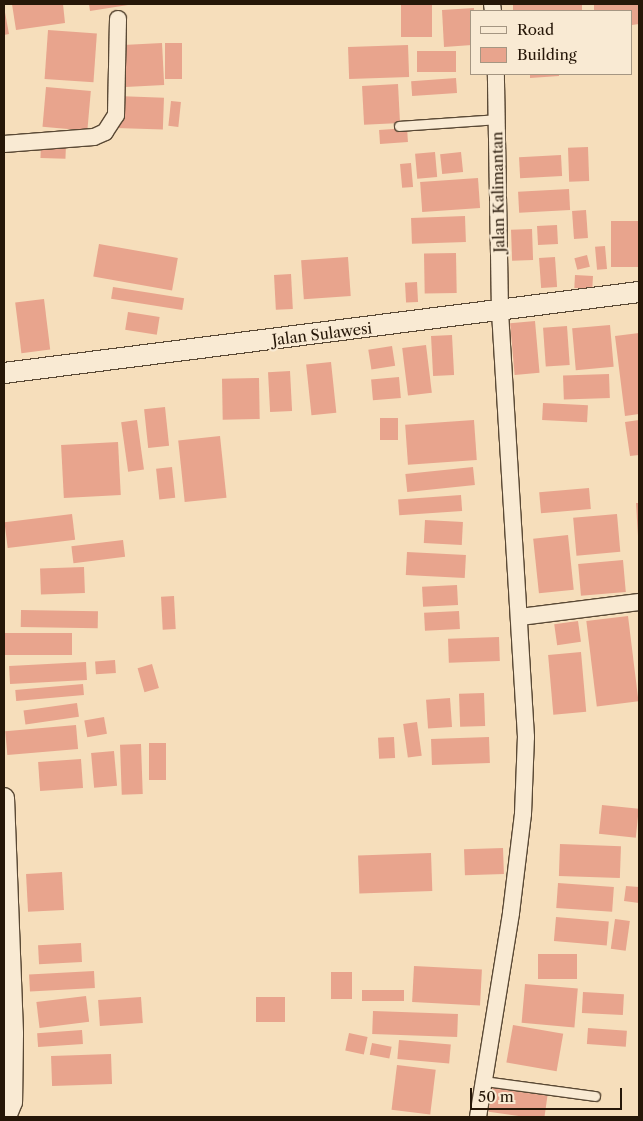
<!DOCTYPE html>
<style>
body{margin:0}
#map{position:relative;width:643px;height:1121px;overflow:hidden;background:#f6debb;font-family:"Libre Caslon Text",serif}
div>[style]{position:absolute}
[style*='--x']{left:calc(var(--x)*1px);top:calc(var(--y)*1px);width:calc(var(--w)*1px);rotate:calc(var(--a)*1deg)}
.building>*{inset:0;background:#e8a48d;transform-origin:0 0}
.roads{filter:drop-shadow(1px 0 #5a4935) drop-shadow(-1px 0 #5a4935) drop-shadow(0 1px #5a4935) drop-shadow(0 -1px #5a4935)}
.service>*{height:9px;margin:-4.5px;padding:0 4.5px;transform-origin:4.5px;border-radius:4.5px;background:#f9ead3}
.minor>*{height:16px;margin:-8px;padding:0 8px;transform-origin:8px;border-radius:8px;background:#f9ead3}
.tertiary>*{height:20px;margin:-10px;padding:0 10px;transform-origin:10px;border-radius:10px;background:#f9ead3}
span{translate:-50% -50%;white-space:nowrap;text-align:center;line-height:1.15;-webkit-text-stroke:4.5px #f9ead3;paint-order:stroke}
.street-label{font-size:15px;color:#261708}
.frame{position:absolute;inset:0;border:5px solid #261708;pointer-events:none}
.legend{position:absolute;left:470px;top:10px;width:162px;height:65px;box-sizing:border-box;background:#f9ead3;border:1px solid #a59682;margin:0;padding:6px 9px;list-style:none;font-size:15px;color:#261708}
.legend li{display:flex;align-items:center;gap:10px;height:25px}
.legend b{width:25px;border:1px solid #a59682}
.scale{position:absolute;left:470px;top:1088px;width:152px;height:22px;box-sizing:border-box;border:2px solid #261708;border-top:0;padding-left:6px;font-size:15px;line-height:18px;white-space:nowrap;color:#261708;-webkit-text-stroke:4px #f9ead3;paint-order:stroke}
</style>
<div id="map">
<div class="building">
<div style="clip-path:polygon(12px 4px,63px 4px,65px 23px,16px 30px)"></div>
<div style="clip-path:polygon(89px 4px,128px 4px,128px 5px,90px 11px)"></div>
<div style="left:401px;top:4px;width:31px;height:33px"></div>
<div style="left:513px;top:4px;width:69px;height:7px"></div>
<div style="clip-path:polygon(594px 4px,639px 4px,639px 24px,632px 25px,632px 11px,594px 11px)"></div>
<div style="clip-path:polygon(4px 7px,9px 34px,4px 35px)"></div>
<div style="clip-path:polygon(474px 8px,472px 45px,444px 47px,442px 10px)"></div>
<div style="left:48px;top:30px;width:49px;height:49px;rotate:4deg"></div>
<div style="left:162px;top:43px;width:42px;height:39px;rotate:87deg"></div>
<div style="left:165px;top:43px;width:17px;height:36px"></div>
<div style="left:408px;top:45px;width:32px;height:60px;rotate:88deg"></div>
<div style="left:456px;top:51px;width:21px;height:39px;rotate:90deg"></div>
<div style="clip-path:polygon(530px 74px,559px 74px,559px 76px,530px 78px)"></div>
<div style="left:456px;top:78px;width:15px;height:45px;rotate:86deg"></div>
<div style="left:398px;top:84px;width:39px;height:36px;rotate:87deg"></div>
<div style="left:46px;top:87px;width:45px;height:40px;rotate:5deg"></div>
<div style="left:117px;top:96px;width:47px;height:32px;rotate:2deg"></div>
<div style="left:171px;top:101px;width:10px;height:25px;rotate:6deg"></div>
<div style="left:407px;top:128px;width:14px;height:28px;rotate:86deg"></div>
<div style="left:41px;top:143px;width:25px;height:15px;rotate:2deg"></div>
<div style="left:588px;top:147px;width:34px;height:20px;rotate:88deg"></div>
<div style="left:435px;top:152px;width:25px;height:20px;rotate:85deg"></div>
<div style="left:461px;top:152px;width:20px;height:21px;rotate:84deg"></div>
<div style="left:561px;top:155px;width:21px;height:42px;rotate:87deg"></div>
<div style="left:411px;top:163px;width:24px;height:11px;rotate:85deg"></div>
<div style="left:478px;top:178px;width:30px;height:58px;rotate:86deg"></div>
<div style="left:569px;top:189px;width:21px;height:51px;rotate:87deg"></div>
<div style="left:586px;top:210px;width:28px;height:14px;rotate:86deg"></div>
<div style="left:465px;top:216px;width:26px;height:54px;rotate:88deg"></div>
<div style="left:639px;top:221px;width:46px;height:28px;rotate:90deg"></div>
<div style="left:557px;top:225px;width:19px;height:20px;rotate:87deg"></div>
<div style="left:532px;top:229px;width:31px;height:21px;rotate:88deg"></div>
<div style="left:99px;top:244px;width:80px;height:33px;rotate:10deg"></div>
<div style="left:605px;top:246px;width:23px;height:10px;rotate:85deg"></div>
<div style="left:456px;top:253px;width:40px;height:32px;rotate:89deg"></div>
<div style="left:587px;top:255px;width:12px;height:13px;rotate:76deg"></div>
<div style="left:348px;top:257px;width:39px;height:47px;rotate:86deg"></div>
<div style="left:555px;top:257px;width:30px;height:16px;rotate:86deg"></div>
<div style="left:291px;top:274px;width:35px;height:17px;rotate:87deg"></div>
<div style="left:575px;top:275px;width:18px;height:13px;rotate:3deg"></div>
<div style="left:417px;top:282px;width:20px;height:12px;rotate:87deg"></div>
<div style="left:113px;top:287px;width:72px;height:12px;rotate:9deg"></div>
<div style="left:44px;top:299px;width:51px;height:29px;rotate:83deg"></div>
<div style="left:128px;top:312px;width:32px;height:18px;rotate:9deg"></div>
<div style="left:535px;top:321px;width:52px;height:25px;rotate:85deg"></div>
<div style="left:610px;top:325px;width:42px;height:38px;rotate:85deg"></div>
<div style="left:567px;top:326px;width:39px;height:24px;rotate:86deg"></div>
<div style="clip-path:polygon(639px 333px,639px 414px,625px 416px,615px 336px)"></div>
<div style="left:452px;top:335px;width:40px;height:21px;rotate:87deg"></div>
<div style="left:426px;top:345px;width:48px;height:24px;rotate:83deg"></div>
<div style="left:392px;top:346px;width:20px;height:24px;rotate:81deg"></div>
<div style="left:331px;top:362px;width:51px;height:25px;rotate:84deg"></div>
<div style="left:290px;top:371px;width:40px;height:22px;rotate:87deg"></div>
<div style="left:609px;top:374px;width:24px;height:46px;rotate:88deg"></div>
<div style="left:399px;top:377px;width:21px;height:28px;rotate:85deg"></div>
<div style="left:259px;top:378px;width:41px;height:37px;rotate:89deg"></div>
<div style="left:543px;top:403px;width:45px;height:17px;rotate:3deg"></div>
<div style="left:165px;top:407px;width:39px;height:21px;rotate:84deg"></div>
<div style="left:380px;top:418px;width:18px;height:22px"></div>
<div style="left:137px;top:420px;width:50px;height:16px;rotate:82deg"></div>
<div style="left:474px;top:420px;width:40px;height:69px;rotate:86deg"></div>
<div style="clip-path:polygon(639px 420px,639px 455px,630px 456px,625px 422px)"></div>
<div style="left:220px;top:436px;width:62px;height:42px;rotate:84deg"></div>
<div style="left:118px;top:442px;width:53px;height:57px;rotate:87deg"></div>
<div style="left:172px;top:467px;width:31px;height:16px;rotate:84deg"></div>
<div style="left:473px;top:467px;width:18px;height:68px;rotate:84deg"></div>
<div style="left:589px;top:488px;width:21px;height:50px;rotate:85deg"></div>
<div style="left:461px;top:495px;width:16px;height:63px;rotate:86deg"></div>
<div style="clip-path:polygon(636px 503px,639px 503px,639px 536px,638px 536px)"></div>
<div style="left:72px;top:514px;width:26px;height:68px;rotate:83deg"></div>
<div style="left:617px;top:514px;width:38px;height:44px;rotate:85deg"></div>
<div style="left:425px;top:520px;width:38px;height:23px;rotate:3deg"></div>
<div style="left:568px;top:535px;width:55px;height:35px;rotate:84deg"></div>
<div style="left:123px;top:540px;width:17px;height:52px;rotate:83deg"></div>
<div style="left:407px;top:552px;width:59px;height:23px;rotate:3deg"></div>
<div style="left:623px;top:560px;width:32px;height:45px;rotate:85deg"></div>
<div style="left:84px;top:567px;width:26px;height:44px;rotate:88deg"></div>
<div style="left:457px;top:585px;width:20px;height:35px;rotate:87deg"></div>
<div style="left:174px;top:596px;width:33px;height:13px;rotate:87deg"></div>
<div style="left:21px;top:610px;width:77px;height:17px;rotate:1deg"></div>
<div style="left:459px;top:611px;width:18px;height:35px;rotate:87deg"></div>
<div style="left:628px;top:616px;width:86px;height:42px;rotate:83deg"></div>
<div style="left:578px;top:621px;width:21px;height:24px;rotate:82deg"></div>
<div style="left:72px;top:633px;width:22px;height:68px;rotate:90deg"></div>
<div style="left:499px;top:637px;width:24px;height:51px;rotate:88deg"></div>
<div style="left:581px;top:652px;width:60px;height:33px;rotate:85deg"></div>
<div style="left:115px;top:660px;width:13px;height:20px;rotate:86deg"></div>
<div style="left:86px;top:662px;width:18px;height:77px;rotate:87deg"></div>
<div style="left:152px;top:664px;width:25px;height:15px;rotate:74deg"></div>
<div style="left:83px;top:684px;width:11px;height:68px;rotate:85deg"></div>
<div style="left:484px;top:693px;width:33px;height:25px;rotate:88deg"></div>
<div style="left:450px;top:698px;width:29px;height:24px;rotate:86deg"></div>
<div style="left:77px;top:703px;width:14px;height:54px;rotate:82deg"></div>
<div style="left:104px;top:717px;width:17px;height:20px;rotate:80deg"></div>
<div style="left:417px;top:722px;width:34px;height:14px;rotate:82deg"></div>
<div style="left:76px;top:725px;width:24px;height:71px;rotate:85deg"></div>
<div style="left:394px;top:737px;width:21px;height:16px;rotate:87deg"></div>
<div style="left:489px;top:737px;width:26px;height:58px;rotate:88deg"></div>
<div style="left:149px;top:743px;width:17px;height:37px"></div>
<div style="left:141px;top:744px;width:50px;height:21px;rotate:88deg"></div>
<div style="left:114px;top:751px;width:35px;height:23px;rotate:85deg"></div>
<div style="left:81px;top:759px;width:29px;height:43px;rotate:86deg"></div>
<div style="left:602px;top:805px;width:37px;height:29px;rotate:6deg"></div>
<div style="left:560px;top:844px;width:61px;height:32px;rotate:2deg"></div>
<div style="left:503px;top:848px;width:26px;height:39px;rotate:88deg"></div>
<div style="left:431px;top:853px;width:38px;height:73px;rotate:88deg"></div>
<div style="left:62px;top:872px;width:38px;height:36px;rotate:87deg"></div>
<div style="left:558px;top:883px;width:56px;height:25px;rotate:4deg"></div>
<div style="clip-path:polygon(626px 886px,639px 887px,639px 903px,624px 901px)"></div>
<div style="left:556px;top:917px;width:53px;height:24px;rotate:5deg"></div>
<div style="left:615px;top:919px;width:15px;height:30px;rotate:8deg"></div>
<div style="left:81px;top:943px;width:19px;height:43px;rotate:87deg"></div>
<div style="left:538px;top:954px;width:39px;height:25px"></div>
<div style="left:414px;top:966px;width:68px;height:36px;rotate:3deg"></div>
<div style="left:94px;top:971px;width:17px;height:65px;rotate:87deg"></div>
<div style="left:331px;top:972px;width:21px;height:27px"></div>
<div style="left:525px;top:984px;width:53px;height:39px;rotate:5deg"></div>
<div style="left:404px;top:990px;width:11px;height:42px;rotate:90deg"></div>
<div style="left:583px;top:992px;width:41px;height:21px;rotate:3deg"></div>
<div style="left:86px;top:996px;width:26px;height:50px;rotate:83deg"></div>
<div style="left:141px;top:997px;width:26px;height:43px;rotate:86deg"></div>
<div style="left:256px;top:997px;width:29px;height:25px"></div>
<div style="left:373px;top:1011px;width:85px;height:23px;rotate:2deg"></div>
<div style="left:513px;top:1025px;width:51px;height:38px;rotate:10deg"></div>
<div style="left:588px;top:1028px;width:39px;height:16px;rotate:4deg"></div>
<div style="left:82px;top:1030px;width:14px;height:45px;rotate:86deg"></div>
<div style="left:349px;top:1033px;width:19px;height:18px;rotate:12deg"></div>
<div style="left:399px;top:1040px;width:52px;height:19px;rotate:5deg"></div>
<div style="left:372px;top:1043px;width:20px;height:12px;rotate:11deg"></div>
<div style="left:111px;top:1054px;width:30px;height:60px;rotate:88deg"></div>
<div style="left:397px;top:1065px;width:39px;height:45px;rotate:7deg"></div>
<div style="left:492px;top:1088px;width:56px;height:24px;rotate:8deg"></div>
</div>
<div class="roads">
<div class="service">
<div style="--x:399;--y:126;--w:99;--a:-4"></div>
<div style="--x:484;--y:1081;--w:112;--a:7.7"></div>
</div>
<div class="minor">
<div style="--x:492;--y:4;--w:7;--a:82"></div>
<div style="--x:4;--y:144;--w:90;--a:-4.4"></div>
<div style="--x:94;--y:137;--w:12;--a:-24"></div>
<div style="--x:105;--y:132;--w:20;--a:-57"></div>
<div style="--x:116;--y:115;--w:96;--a:-88.8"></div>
<div style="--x:520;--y:617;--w:120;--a:-7.2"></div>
<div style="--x:478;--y:1117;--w:207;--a:-80.8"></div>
<div style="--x:511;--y:913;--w:100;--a:-83.1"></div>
<div style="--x:523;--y:814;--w:77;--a:-87.8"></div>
<div style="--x:526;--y:737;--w:427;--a:-93.5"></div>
<div style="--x:500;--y:311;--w:237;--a:-91"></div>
</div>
<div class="tertiary">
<div style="--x:4;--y:373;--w:640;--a:-7.27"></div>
<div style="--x:4;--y:798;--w:236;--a:87.8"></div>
<div style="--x:13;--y:1034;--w:68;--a:90.8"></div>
<div style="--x:12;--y:1102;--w:16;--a:112"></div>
</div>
</div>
<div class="street-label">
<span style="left:498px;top:192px;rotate:-91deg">Jalan Kalimantan</span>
<span style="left:322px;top:334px;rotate:-7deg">Jalan Sulawesi</span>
</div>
<div class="frame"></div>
<ul class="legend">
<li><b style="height:6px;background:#f9ead3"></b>Road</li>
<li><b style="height:14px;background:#e8a48d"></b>Building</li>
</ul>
<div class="scale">50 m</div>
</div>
